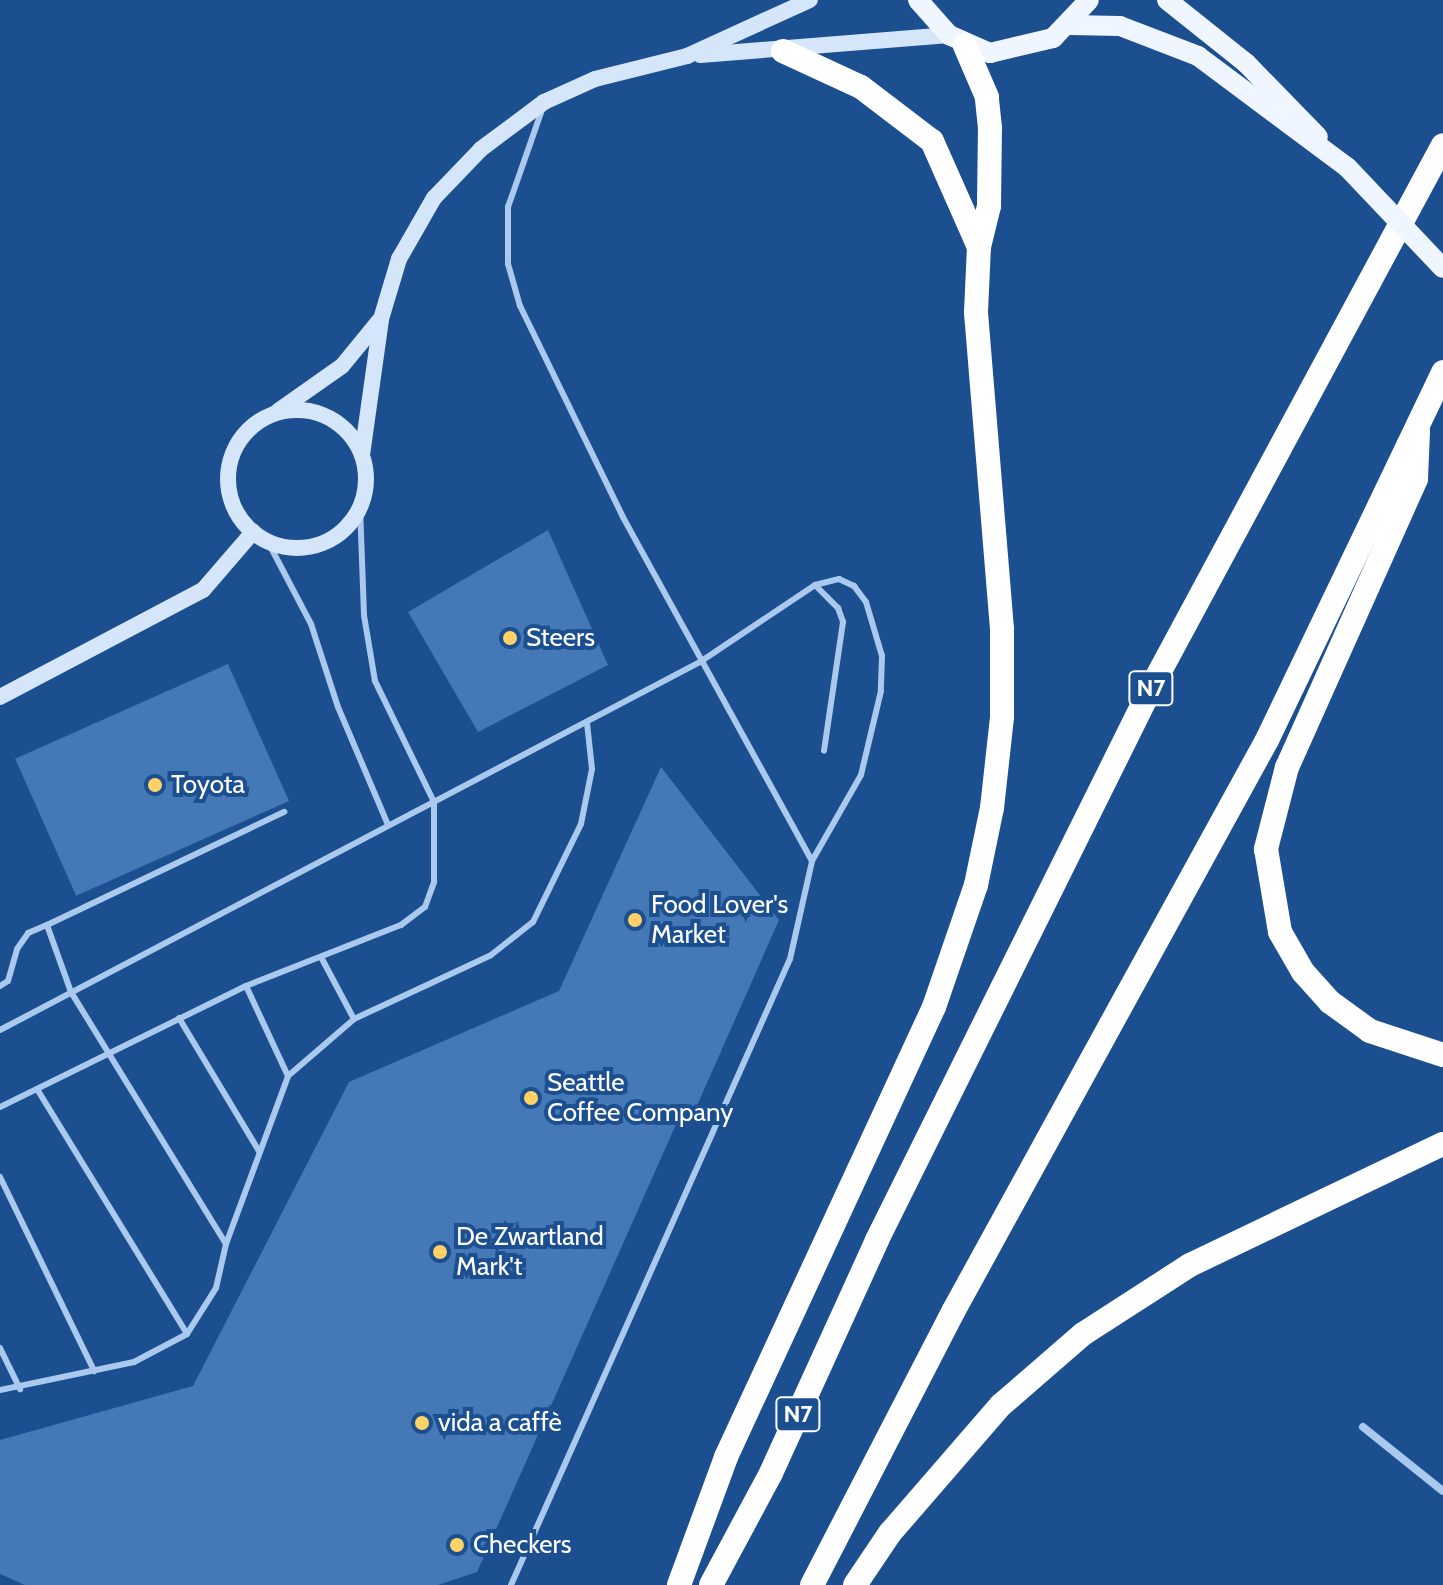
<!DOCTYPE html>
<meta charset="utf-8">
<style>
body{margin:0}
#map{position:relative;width:1443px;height:1585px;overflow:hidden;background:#1b4f8f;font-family:Cabin,sans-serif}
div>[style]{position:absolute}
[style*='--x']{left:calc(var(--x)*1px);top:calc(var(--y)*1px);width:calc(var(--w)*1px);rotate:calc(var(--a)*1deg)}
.building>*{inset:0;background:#4478b7;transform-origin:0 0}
.lane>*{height:6px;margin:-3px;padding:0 3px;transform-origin:3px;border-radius:3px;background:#a9c9ee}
.street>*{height:8px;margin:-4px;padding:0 4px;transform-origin:4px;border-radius:4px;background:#a9c9ee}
.secondary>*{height:16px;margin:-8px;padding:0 8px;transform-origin:8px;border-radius:8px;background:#d6e6fa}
.secondary>.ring{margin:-8px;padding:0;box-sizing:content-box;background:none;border:16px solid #d6e6fa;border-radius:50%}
.primary>*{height:20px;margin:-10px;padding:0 10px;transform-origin:10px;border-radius:10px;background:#f0f6ff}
.highway>*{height:24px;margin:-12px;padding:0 12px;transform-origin:12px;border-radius:12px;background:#fff}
.primary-bridge>*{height:20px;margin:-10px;padding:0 10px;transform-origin:10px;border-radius:10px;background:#f0f6ff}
.dots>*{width:22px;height:22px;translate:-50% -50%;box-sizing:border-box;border:4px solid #1b4f8f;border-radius:50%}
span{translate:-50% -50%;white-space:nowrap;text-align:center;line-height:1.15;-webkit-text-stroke:8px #1b4f8f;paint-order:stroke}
.shield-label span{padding:2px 6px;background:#1b4f8f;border:2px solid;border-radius:6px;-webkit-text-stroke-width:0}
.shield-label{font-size:24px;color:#fff;font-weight:700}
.poi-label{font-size:26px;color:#fff}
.left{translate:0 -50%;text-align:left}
</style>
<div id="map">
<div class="building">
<div style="clip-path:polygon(548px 530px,608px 665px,478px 732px,408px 612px)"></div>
<div style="left:228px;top:664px;width:150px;height:233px;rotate:66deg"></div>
<div style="clip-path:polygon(661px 767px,779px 920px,692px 1117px,681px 1113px,477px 1572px,438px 1585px,25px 1585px,0 1574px,0 1440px,193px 1386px,349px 1082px,559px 991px)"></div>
</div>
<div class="lane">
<div style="--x:268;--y:542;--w:93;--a:62.3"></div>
<div style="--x:311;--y:624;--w:87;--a:72"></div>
<div style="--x:338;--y:707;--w:128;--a:67"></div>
<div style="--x:815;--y:585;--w:33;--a:45"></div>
<div style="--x:838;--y:608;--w:15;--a:70"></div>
<div style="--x:843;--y:622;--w:130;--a:98.4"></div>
<div style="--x:321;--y:957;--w:70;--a:62"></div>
<div style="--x:0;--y:986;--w:9;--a:-32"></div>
<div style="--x:8;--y:981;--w:33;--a:-74"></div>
<div style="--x:17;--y:949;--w:19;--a:-55"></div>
<div style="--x:28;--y:933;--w:21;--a:-23"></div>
<div style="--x:246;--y:986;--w:99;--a:65"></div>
<div style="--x:179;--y:1018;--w:155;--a:59"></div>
<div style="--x:0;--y:1030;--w:791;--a:-27.73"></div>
<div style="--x:700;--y:662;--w:138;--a:-33.8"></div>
<div style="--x:815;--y:585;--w:25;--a:-14"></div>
<div style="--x:839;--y:579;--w:17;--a:25"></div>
<div style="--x:854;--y:586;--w:20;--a:53"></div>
<div style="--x:866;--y:602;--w:56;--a:73.5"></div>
<div style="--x:882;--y:656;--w:35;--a:92"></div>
<div style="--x:881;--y:691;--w:86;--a:103.4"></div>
<div style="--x:861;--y:775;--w:99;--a:119.7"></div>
<div style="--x:37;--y:1089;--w:287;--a:58.5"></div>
<div style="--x:0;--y:1107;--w:274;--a:-26.2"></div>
<div style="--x:246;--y:986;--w:167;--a:-21.5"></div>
<div style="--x:401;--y:925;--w:30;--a:-37"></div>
<div style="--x:425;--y:907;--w:27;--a:-70"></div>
<div style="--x:434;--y:882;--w:80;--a:-90"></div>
<div style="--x:434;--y:802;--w:135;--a:-116"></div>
<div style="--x:375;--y:681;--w:67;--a:-99.5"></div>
<div style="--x:364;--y:615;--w:107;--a:-92.1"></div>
<div style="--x:0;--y:1177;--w:216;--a:64.1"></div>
<div style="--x:226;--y:1244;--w:296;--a:-121.6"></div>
<div style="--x:71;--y:992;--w:71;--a:-109.7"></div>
<div style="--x:47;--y:925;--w:263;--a:-25.5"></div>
<div style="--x:0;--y:1348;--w:46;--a:64"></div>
<div style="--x:0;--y:1390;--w:137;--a:-11.8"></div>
<div style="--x:134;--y:1362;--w:60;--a:-27.8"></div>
<div style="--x:187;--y:1334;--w:54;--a:-57.8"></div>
<div style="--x:216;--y:1288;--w:45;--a:-77.2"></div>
<div style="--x:226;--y:1244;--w:179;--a:-69.7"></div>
<div style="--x:288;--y:1076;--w:87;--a:-40.8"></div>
<div style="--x:354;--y:1019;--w:151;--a:-25"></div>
<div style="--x:491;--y:955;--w:53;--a:-38.2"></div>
<div style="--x:533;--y:922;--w:109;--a:-63.9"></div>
<div style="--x:581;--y:824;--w:56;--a:-78.7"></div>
<div style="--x:592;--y:769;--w:46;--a:-96.2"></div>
<div style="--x:511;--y:1585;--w:685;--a:-65.98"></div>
<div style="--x:790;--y:959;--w:100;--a:-77.3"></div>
<div style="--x:812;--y:861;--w:393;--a:-118.8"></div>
<div style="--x:623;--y:517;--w:235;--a:-116"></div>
<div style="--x:520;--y:306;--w:44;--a:-105.9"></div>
<div style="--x:508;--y:264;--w:57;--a:-90"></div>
<div style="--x:508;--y:207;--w:103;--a:-70.7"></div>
</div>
<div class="street">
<div style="--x:1363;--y:1427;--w:102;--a:38.7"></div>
</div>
<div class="secondary">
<div style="--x:700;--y:55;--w:250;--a:-4.6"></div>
<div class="ring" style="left:228px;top:410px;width:122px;height:122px"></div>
<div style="--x:278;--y:411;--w:78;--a:-35.1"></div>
<div style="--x:342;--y:366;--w:58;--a:-50.6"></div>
<div style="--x:362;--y:455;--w:137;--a:-82"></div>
<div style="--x:381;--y:319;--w:63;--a:-73.3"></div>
<div style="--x:399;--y:259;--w:70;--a:-60.2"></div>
<div style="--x:434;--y:198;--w:68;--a:-46.2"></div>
<div style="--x:481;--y:149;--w:79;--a:-36.7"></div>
<div style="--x:544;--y:102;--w:56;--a:-24.3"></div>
<div style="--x:595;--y:79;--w:95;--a:-14"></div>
<div style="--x:687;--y:56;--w:135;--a:-24.5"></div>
<div style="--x:0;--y:697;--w:229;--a:-27.8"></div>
<div style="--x:203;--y:590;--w:77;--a:-49.2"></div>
</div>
<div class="primary">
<div style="--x:918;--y:0;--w:47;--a:48.5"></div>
<div style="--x:949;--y:35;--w:45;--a:23.7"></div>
<div style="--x:990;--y:53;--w:65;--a:-13.4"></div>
<div style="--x:1053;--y:38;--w:52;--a:-46.5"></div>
<div style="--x:1167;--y:0;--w:101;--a:38.6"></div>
<div style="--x:1246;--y:63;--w:103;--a:45.8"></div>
<div style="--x:1070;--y:25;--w:50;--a:1.1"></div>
<div style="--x:1120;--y:26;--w:84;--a:21"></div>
<div style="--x:1198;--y:56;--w:186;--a:36.7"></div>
</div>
<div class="highway">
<div style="--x:783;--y:51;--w:86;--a:24.8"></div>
<div style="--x:861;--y:87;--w:89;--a:37.3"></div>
<div style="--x:932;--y:141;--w:116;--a:66.1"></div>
<div style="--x:1418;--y:431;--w:48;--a:92.4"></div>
<div style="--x:1416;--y:479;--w:316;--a:114.1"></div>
<div style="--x:1287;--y:767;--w:85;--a:104.4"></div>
<div style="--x:1266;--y:849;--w:84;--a:80.4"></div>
<div style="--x:1280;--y:932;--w:46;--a:60.1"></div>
<div style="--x:1303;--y:972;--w:40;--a:48"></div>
<div style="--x:1330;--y:1002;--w:49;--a:35.9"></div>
<div style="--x:1370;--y:1031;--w:77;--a:18.2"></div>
<div style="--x:679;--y:1585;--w:136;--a:-69.8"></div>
<div style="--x:726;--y:1457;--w:496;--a:-65.2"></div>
<div style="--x:934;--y:1007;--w:129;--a:-71"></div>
<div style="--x:976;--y:885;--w:79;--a:-78.3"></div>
<div style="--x:992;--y:808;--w:92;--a:-83.7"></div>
<div style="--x:1002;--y:717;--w:88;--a:-90"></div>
<div style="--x:1002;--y:629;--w:318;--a:-94.7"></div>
<div style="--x:976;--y:312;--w:65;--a:-87.4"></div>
<div style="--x:979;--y:247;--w:42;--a:-76.3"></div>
<div style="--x:989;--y:206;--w:78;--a:-89.3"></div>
<div style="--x:990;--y:128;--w:31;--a:-96"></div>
<div style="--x:987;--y:97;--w:56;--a:-113.3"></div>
<div style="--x:711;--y:1585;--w:127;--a:-61.8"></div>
<div style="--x:771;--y:1473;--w:256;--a:-65.5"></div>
<div style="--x:877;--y:1240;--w:618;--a:-63.6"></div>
<div style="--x:1152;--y:686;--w:614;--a:-61.72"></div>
<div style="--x:812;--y:1585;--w:309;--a:-62.7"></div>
<div style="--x:954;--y:1310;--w:650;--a:-61.23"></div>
<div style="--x:1267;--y:740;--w:408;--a:-64.4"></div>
<div style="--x:855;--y:1585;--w:63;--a:-56.1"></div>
<div style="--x:890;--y:1533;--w:169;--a:-49.1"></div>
<div style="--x:1001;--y:1405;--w:108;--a:-40.9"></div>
<div style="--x:1083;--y:1334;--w:127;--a:-32.8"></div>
<div style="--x:1190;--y:1265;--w:280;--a:-25.6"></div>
</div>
<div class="primary-bridge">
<div style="--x:1347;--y:167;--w:139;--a:46.5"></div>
</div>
<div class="dots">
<div style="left:510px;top:638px;background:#ffd166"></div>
<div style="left:155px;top:785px;background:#ffd166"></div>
<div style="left:635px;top:920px;background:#ffd166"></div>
<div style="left:531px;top:1098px;background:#ffd166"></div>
<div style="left:440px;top:1252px;background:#ffd166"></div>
<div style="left:422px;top:1423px;background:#ffd166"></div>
<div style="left:457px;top:1545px;background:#ffd166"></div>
</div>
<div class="shield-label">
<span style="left:1151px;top:688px">N7</span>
<span style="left:798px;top:1414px">N7</span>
</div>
<div class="poi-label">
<span class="left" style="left:526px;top:638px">Steers</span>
<span class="left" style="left:171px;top:785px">Toyota</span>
<span class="left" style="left:651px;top:920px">Food Lover's<br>Market</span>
<span class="left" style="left:547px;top:1098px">Seattle<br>Coffee Company</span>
<span class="left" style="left:456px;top:1252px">De Zwartland<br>Mark't</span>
<span class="left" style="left:438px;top:1423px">vida a caffè</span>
<span class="left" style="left:473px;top:1545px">Checkers</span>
</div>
</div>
